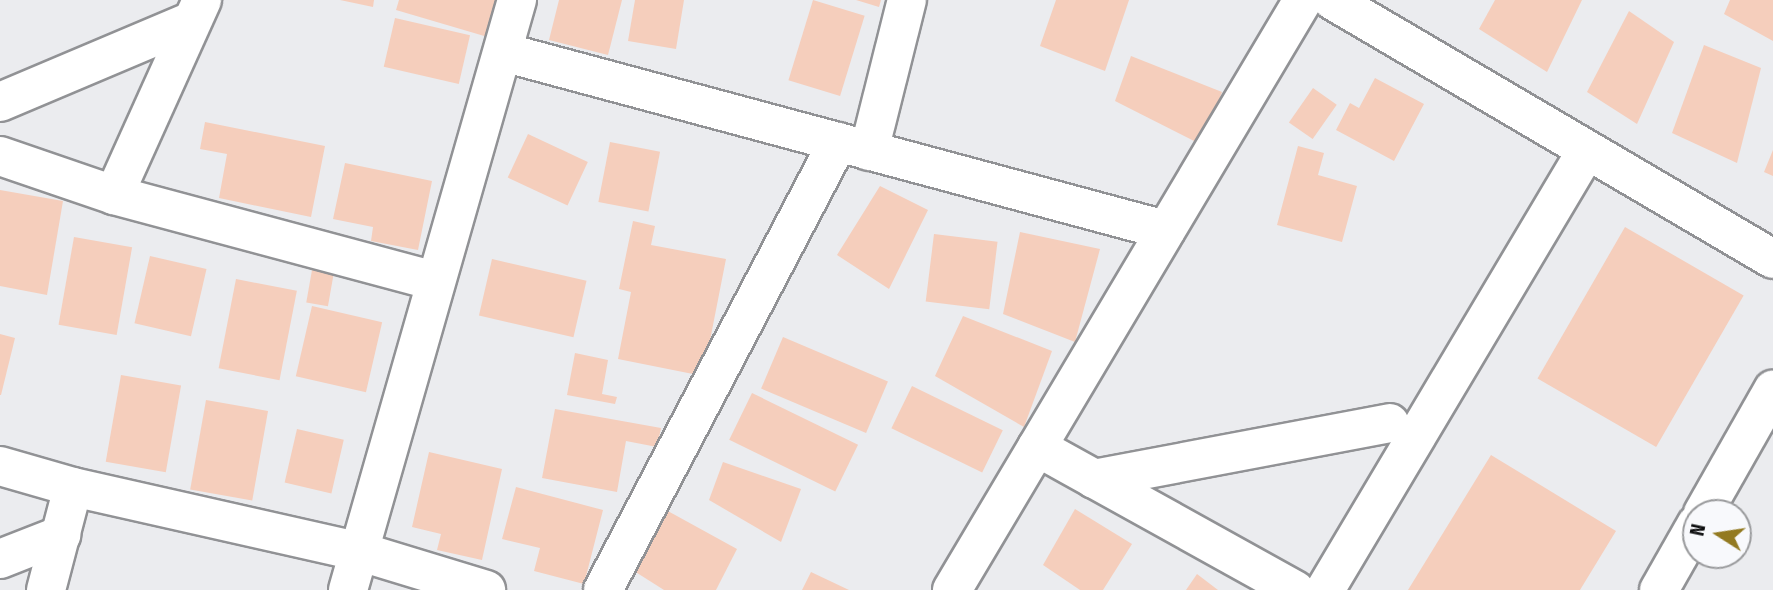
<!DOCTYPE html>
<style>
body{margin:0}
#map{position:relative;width:1773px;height:590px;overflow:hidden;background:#ebecef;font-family:"Fira Sans Condensed",sans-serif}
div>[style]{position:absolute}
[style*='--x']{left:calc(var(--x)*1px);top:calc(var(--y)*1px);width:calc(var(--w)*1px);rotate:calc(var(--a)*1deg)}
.building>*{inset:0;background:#f5cebc;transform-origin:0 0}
.roads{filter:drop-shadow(2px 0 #919295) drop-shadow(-2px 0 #919295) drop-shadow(0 2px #919295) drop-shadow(0 -2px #919295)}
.street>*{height:38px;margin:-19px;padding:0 19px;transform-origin:19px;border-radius:19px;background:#fff}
span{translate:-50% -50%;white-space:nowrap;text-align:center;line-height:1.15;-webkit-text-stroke:6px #f8f9fc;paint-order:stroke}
.north{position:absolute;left:1682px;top:499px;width:70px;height:70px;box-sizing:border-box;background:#f8f9fc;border:2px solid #9a9b9d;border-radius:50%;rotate:282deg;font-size:19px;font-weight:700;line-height:28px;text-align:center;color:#0d0e0f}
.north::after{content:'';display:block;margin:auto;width:24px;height:32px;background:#937a21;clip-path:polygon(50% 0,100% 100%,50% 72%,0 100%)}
</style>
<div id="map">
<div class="building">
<div style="clip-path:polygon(340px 0,374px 0,373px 7px)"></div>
<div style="clip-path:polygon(399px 0,503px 0,491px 38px,396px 10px)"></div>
<div style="clip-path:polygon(559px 0,622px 0,608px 55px,549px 40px)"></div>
<div style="clip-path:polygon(635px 0,684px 0,676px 49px,628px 41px)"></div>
<div style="left:813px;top:0;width:54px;height:84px;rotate:17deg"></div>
<div style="clip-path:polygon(856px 0,881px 0,879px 7px)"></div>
<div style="clip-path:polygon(1056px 0,1129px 0,1105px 71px,1040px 46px)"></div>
<div style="clip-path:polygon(1495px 0,1582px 0,1547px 72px,1479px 29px)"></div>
<div style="clip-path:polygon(1730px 0,1773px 0,1773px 41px,1724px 14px)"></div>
<div style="clip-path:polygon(1629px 11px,1674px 42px,1637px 124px,1587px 92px)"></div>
<div style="left:395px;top:18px;width:77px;height:50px;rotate:13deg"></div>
<div style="clip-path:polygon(1704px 45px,1761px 68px,1737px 163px,1672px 133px)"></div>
<div style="clip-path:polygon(1131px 56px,1222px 92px,1202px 145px,1115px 101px)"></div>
<div style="clip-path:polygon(1375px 78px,1424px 104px,1394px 161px,1336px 130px,1350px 103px,1359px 108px)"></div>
<div style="left:1313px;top:88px;width:29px;height:42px;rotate:35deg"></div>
<div style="clip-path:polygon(205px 122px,325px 146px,311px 217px,219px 198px,227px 154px,200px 149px)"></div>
<div style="left:528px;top:134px;width:66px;height:48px;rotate:25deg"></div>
<div style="left:610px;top:142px;width:51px;height:61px;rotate:11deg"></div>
<div style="clip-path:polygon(1298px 146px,1324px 153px,1318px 175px,1357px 186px,1342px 242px,1277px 225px)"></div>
<div style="clip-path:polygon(1773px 150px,1773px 176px,1764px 172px)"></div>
<div style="clip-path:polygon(345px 163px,432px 181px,418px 250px,371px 241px,373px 227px,333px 219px)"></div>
<div style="clip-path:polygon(880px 186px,928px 210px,889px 289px,837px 255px)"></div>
<div style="clip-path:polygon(0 190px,63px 201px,47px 295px,0 286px)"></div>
<div style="clip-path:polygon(633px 221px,655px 226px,651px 245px,726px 259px,703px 376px,618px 359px,631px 292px,619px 289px)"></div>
<div style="left:1625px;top:227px;width:137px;height:175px;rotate:30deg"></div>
<div style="clip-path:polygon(1020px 232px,1100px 249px,1075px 342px,1003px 314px)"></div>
<div style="left:934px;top:234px;width:64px;height:68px;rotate:7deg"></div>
<div style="left:74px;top:237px;width:59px;height:89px;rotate:10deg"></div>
<div style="left:150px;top:256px;width:58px;height:69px;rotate:13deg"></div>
<div style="left:492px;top:259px;width:97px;height:58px;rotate:13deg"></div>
<div style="left:312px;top:270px;width:22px;height:33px;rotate:10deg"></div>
<div style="left:236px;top:279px;width:62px;height:91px;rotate:11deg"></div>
<div style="left:312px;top:306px;width:72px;height:72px;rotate:13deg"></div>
<div style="clip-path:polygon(963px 316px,1052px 351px,1024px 427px,935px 376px)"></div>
<div style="clip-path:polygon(0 334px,15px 338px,1px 395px,0 395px)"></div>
<div style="left:783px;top:337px;width:114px;height:56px;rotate:23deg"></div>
<div style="clip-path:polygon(575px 353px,608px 360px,602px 394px,617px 397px,615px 404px,567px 395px)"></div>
<div style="left:121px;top:375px;width:61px;height:88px;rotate:10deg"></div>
<div style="left:912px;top:386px;width:101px;height:47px;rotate:26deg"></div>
<div style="left:752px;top:393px;width:118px;height:52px;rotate:26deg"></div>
<div style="left:206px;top:400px;width:63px;height:91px;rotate:10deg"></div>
<div style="clip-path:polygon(555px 409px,661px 428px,657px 447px,626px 441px,617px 492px,542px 478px)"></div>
<div style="left:297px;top:429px;width:48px;height:55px;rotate:13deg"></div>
<div style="clip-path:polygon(429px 452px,502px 469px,482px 560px,437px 550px,441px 534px,412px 527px)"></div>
<div style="clip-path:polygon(1491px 455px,1616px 531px,1580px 590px,1408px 590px)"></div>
<div style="clip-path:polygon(723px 462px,801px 489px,781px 542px,709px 500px)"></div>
<div style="clip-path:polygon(516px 487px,603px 510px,584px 584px,534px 571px,540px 548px,502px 539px)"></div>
<div style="clip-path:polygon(1075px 509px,1132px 544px,1103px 590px,1080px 590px,1043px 565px)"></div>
<div style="clip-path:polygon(666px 510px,737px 549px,716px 590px,664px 590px,634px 571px)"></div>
<div style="clip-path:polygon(811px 572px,849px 590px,802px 590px)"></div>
<div style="clip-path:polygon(1197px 574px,1218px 590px,1186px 590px)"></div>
</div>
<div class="roads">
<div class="street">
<div style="--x:1332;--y:0;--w:511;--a:30.43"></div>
<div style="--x:503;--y:52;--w:686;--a:15.05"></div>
<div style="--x:0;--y:102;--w:208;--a:-22.9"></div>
<div style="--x:869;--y:151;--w:156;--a:-75.9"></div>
<div style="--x:0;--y:156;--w:120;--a:18.9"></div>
<div style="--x:114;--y:195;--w:333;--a:15"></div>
<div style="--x:114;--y:195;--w:214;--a:-65.7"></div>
<div style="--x:1037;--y:447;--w:295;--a:29"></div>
<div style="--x:0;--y:466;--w:76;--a:16"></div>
<div style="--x:73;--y:487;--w:292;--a:12.7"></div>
<div style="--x:358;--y:551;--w:134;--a:16.9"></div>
<div style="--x:1094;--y:479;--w:301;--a:-10.7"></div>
<div style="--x:1703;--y:513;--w:142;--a:-60.4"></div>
<div style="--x:0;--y:559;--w:66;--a:-21.5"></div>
<div style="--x:46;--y:590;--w:106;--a:-75.3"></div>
<div style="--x:348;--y:590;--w:614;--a:-74.02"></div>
<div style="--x:603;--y:590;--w:506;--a:-62.32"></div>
<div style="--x:952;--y:590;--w:687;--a:-59.25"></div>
<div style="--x:1325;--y:590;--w:512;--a:-59.23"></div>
<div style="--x:1659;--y:590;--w:75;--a:-60.4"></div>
</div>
</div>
<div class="north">N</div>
</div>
